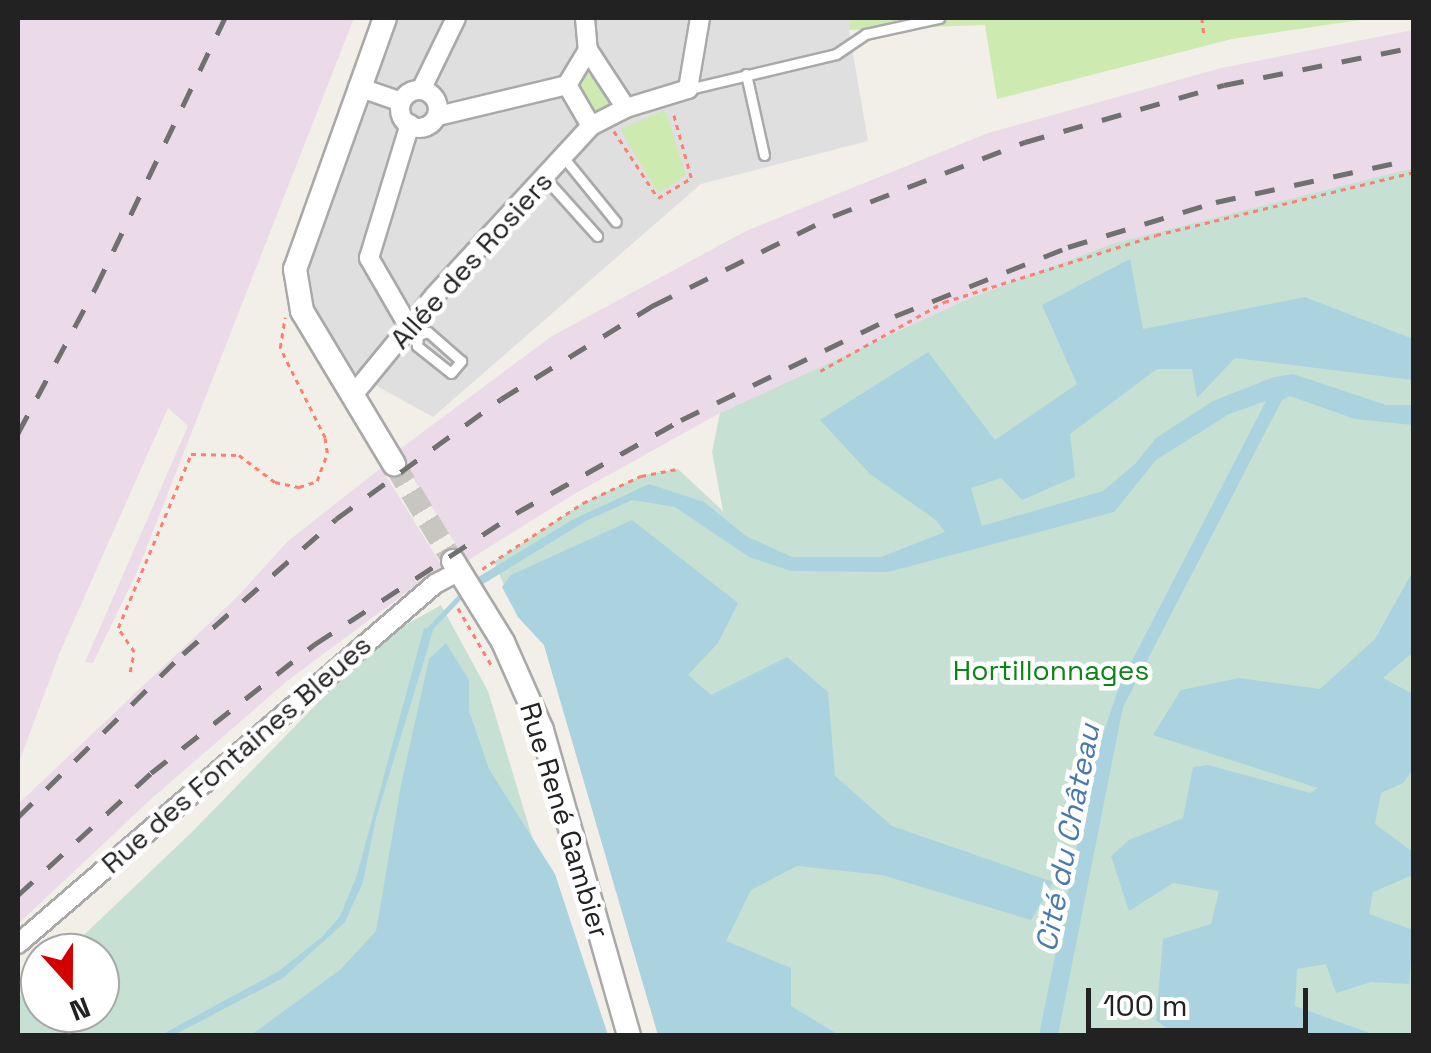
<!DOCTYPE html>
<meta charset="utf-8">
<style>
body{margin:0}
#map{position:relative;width:1431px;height:1053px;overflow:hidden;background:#f2efe9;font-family:"Space Grotesk",sans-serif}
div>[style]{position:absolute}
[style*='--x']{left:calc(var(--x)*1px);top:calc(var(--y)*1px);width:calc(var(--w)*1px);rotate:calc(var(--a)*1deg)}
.residential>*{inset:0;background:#e0dfdf}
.industrial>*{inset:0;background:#ebdbe8}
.grass>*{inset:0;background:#cdebb0}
.wetland>*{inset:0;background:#c6e0d4}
.water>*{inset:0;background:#aad3df}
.stream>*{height:5px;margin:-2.5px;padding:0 2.5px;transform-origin:2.5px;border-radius:2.5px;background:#aad3df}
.tertiary-tunnel>*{height:22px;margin-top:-11px;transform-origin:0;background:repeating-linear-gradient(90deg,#c8c6c1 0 22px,transparent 0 33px)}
.path>*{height:2.5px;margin-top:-1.25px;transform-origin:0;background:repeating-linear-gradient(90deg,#fa8072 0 5px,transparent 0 10px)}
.roads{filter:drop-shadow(2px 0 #a9a9a9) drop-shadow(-2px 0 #a9a9a9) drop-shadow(0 2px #a9a9a9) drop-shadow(0 -2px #a9a9a9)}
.service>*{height:9px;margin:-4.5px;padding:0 4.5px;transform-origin:4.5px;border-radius:4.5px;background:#fff}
.minor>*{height:18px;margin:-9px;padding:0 9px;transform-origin:9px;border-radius:9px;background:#fff}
.minor>.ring{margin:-9px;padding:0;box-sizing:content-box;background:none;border:18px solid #fff;border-radius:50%}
.tertiary>*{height:22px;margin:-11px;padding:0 11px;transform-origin:11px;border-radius:11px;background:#fff}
.rail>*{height:5px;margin-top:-2.5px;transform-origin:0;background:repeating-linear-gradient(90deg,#707070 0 20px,transparent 0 40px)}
span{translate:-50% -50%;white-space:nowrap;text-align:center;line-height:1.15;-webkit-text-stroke:9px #fff;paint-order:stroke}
.street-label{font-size:28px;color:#222}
.park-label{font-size:28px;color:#0c8416}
.water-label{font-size:30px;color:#4a7aab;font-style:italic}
.frame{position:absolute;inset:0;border:20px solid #222;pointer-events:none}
.north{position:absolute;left:20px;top:933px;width:100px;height:100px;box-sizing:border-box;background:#fff;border:2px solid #a7a7a7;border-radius:50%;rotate:159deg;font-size:28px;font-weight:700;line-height:40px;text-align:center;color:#222}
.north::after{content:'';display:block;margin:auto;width:35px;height:45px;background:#d40000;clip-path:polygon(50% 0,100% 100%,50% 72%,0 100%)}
.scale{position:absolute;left:1086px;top:988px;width:222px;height:45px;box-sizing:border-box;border:5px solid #222;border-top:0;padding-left:12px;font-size:30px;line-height:35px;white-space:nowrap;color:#222;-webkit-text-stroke:8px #fff;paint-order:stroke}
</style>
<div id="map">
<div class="residential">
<div style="clip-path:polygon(396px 18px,851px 18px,849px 30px,868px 141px,701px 184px,433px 417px,344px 368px,307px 302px,308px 256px,315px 222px)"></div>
</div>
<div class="industrial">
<div style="clip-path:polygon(18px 18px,354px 18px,137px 572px,93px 663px,85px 662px,188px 426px,168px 408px,60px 652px,18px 765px)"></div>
<div style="clip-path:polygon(1413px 30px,1413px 168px,1114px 243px,970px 298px,720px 413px,571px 496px,467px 561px,396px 452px,552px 336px,746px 231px,988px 133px,1221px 68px)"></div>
<div style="clip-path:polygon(381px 468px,442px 566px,287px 681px,150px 800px,18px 924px,18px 804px,237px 597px,288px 541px)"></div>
</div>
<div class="grass">
<div style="clip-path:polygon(851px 18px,1373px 18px,1232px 39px,997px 99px,985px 25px,849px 30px)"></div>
<div style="clip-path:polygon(590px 64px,614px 107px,603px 113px,594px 114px,577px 82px)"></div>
<div style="clip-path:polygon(665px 110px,686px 175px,658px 193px,620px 129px)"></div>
</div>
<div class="wetland">
<div style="clip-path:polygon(1413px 168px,1413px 1035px,658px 1035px,544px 645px,518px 617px,494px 562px,583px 503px,641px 476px,678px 469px,723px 511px,712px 452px,720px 413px,970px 298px,1114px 243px)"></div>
<div style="clip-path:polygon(441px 605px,488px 691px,592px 1035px,18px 1036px,18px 998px,40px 976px,40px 1013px,100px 1013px,100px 953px,65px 953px,193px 831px,379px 640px)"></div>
</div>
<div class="water">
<div style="clip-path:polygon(1130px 259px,1143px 329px,1305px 297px,1413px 339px,1413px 380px,1235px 358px,1197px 398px,1192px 369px,1157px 369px,1070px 434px,1075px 477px,1022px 500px,1001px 478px,971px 488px,982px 526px,1103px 491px,1135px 464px,1156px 438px,1213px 401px,1274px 377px,1293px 374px,1386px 405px,1413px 405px,1413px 425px,1355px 419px,1290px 396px,1282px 400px,1123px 707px,1058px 1035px,1039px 1035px,1095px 758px,1120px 684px,1266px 401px,1229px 414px,1156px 460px,1114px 512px,888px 572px,791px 571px,749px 557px,675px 507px,632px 500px,586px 521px,480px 586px,475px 579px,572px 520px,649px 484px,704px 502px,746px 536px,792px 557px,881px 557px,945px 532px,936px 520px,870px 474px,820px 420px,928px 352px,995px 440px,1077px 384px,1042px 305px)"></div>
<div style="clip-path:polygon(632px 520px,738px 603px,718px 643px,688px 675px,711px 695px,787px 657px,828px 692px,835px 776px,892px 826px,1053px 882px,1031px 920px,882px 875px,797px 866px,751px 890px,726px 941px,791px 968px,791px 1006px,839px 1035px,658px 1035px,544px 645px,518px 617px,502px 587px,511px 575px)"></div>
<div style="clip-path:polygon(1413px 571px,1413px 652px,1383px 678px,1413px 694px,1413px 769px,1403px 783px,1381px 793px,1375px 824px,1413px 852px,1413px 875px,1373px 892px,1369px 914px,1413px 930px,1409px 984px,1371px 982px,1336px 993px,1326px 964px,1297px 969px,1295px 1006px,1375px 1035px,1175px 1035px,1156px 1020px,1163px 939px,1211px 924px,1219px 891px,1173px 883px,1129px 911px,1111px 856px,1129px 840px,1183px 818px,1193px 767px,1208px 765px,1310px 793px,1318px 788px,1153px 735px,1181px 690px,1239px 678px,1320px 689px,1375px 639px)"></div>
<div style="clip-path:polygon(424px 628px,433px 631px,376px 818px,363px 882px,345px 922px,283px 978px,174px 1035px,161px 1035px,279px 971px,322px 937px,340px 916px,357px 875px)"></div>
<div style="clip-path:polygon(446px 643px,469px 680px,469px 711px,489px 769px,555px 874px,608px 1035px,251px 1035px,340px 970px,376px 931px,401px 785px,429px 659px)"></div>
</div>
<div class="stream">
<div style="--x:427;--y:631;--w:54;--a:-46.5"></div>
</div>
<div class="tertiary-tunnel">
<div style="--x:394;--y:464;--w:114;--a:58.7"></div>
</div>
<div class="path">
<div style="--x:1202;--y:18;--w:17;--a:83"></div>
<div style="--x:614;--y:131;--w:80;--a:56.7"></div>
<div style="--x:658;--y:198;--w:39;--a:-31"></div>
<div style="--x:691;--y:178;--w:67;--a:-105.5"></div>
<div style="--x:820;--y:371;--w:142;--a:-29.1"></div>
<div style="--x:944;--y:302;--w:222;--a:-17.5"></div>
<div style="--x:1156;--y:235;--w:266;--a:-13.7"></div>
<div style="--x:482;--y:569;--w:121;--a:-33.2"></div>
<div style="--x:583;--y:503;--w:64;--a:-25"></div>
<div style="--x:641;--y:476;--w:38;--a:-11"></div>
<div style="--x:458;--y:608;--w:67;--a:59.6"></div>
<div style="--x:130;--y:672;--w:20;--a:-79"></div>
<div style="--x:134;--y:652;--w:29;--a:-124"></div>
<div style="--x:118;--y:628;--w:189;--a:-67.2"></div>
<div style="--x:191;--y:454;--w:48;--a:1.2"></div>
<div style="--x:239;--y:455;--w:45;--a:36.9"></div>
<div style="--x:275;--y:482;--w:25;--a:12"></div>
<div style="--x:299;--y:487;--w:19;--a:-18"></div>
<div style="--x:317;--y:481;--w:30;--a:-70"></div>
<div style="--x:327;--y:453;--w:15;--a:-98"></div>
<div style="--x:325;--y:438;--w:101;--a:-116.6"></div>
<div style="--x:280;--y:348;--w:31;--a:-81"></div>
</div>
<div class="roads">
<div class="service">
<div style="--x:746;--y:74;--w:83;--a:77.5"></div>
<div style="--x:689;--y:89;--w:151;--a:-13.4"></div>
<div style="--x:836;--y:54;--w:36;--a:-34"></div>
<div style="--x:866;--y:34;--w:75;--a:-12.4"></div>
<div style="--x:564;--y:158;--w:82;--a:50.9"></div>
<div style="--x:545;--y:178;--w:78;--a:48.1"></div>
<div style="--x:409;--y:327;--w:12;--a:42"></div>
<div style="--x:418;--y:335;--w:11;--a:95"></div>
<div style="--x:417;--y:346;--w:43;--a:38.5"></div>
<div style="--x:451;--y:373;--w:16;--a:-50"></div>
<div style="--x:461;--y:361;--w:44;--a:-138.7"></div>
<div style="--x:428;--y:332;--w:10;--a:163"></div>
</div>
<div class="minor">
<div style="--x:585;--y:18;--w:32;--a:85"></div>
<div style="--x:588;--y:50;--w:69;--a:56.8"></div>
<div style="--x:626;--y:108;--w:39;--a:153"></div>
<div style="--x:591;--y:126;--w:48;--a:-120.3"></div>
<div style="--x:567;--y:85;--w:41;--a:-59"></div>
<div style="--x:358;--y:87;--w:43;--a:18.9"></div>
<div style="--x:422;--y:88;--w:78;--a:-64.1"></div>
<div class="ring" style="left:400px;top:90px;width:20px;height:20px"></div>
<div style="--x:626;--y:108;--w:65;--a:-17"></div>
<div style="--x:688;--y:89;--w:72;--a:-80.4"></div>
<div style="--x:438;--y:116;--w:133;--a:-13.5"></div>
<div style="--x:409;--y:327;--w:80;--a:-120.1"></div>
<div style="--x:369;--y:258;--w:140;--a:-73"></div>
<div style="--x:353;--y:395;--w:129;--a:-50.6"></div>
<div style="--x:435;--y:295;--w:230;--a:-47.3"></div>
<div style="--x:18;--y:944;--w:551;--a:-40.8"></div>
<div style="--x:435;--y:584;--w:27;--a:-28"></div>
</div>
<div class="tertiary">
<div style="--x:385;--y:18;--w:267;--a:109.7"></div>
<div style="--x:295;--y:269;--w:43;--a:80.5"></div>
<div style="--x:302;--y:311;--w:179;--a:59"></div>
<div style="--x:453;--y:561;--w:95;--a:58.3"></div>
<div style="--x:503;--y:642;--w:96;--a:66.1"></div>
<div style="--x:542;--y:730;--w:318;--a:74.1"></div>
</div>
</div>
<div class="rail">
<div style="--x:18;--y:433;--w:166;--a:-61.9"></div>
<div style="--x:96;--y:287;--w:298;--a:-64.4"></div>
<div style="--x:18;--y:817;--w:232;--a:-44.7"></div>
<div style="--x:183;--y:654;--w:204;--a:-41.4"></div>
<div style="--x:336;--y:519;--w:204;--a:-36"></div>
<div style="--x:501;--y:399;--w:180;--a:-31.6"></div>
<div style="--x:654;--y:305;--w:200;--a:-26.4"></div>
<div style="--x:833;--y:216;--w:206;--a:-21.1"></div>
<div style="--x:1025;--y:142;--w:207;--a:-16"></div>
<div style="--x:1224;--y:85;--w:194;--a:-11.3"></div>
<div style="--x:18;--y:895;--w:180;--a:-42.5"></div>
<div style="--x:151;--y:773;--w:209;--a:-38.2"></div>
<div style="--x:315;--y:644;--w:240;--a:-33.1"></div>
<div style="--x:516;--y:513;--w:189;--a:-29.4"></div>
<div style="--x:681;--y:420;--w:238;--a:-25.9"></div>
<div style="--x:895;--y:316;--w:186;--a:-21.7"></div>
<div style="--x:1068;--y:247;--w:155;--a:-16.9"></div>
<div style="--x:1216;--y:202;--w:203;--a:-12.3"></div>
</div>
<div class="street-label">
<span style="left:471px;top:260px;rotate:-48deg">Allée des Rosiers</span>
<span style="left:236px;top:754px;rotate:-41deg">Rue des Fontaines Bleues</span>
<span style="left:565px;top:820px;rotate:73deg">Rue René Gambier</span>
</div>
<div class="park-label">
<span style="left:1051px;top:670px">Hortillonnages</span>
</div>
<div class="water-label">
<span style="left:1068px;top:838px;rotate:-79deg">Cité du Château</span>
</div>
<div class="frame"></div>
<div class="north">N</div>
<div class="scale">100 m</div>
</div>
